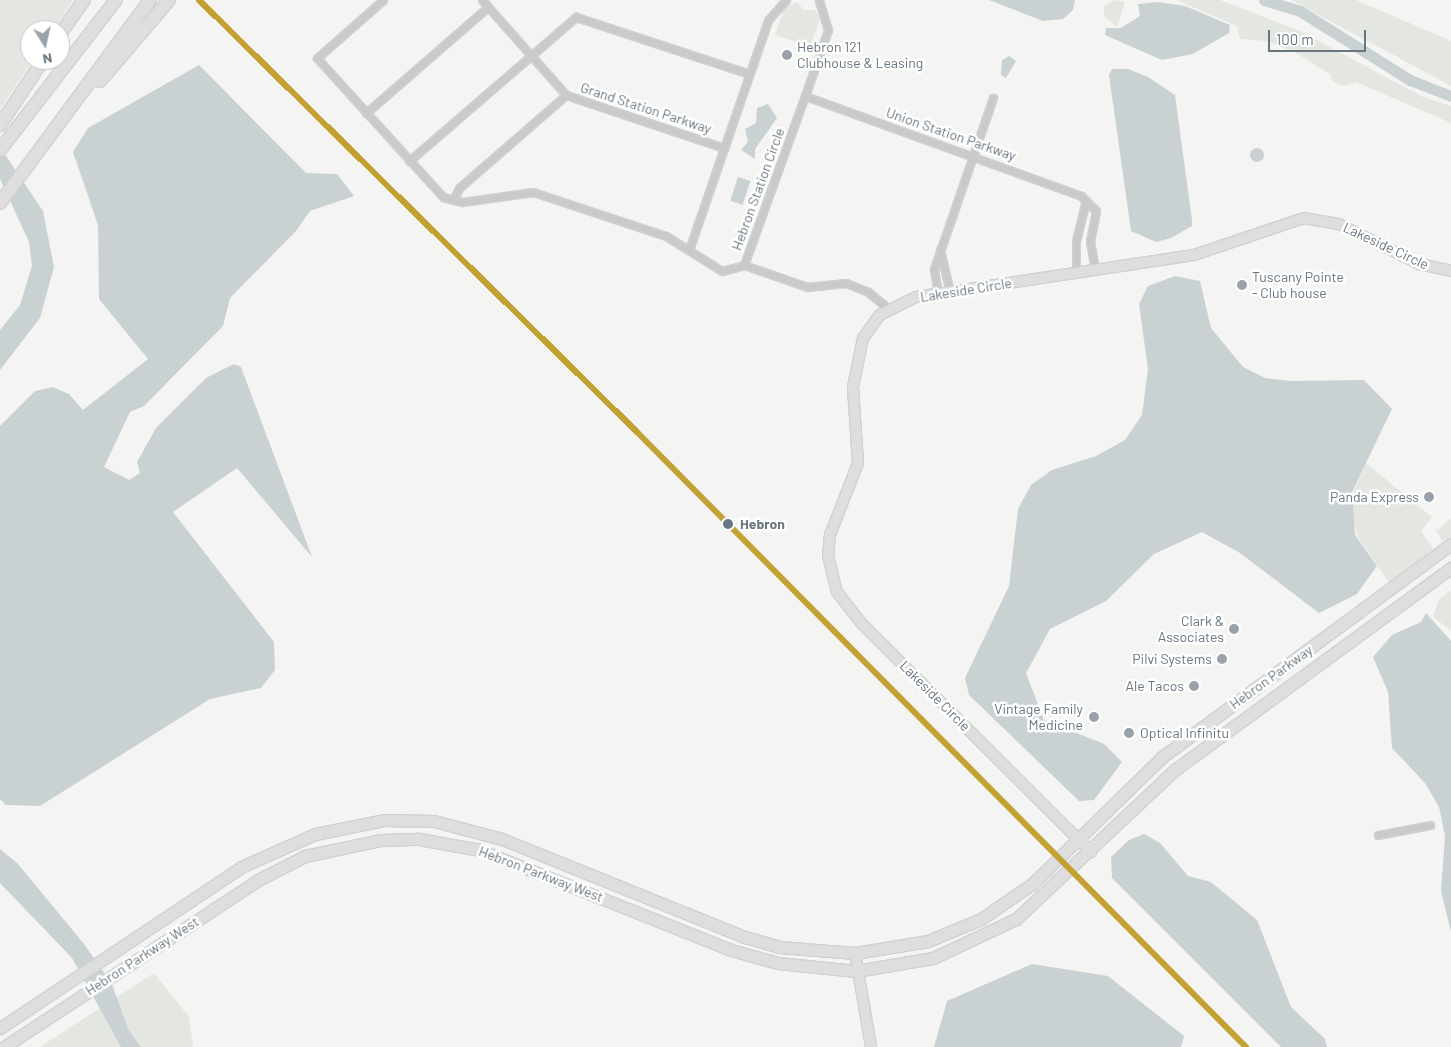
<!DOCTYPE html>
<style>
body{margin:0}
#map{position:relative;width:1451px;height:1047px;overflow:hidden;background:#f4f4f3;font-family:Barlow,sans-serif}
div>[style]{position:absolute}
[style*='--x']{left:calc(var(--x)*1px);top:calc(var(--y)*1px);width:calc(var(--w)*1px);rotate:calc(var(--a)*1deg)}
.green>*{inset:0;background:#e4e6e1}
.water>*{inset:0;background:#cad1d3;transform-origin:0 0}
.round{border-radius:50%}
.river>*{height:11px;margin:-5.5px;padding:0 5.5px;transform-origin:5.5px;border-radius:5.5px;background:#cad1d3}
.roads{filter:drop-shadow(1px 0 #d1d1d1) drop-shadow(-1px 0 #d1d1d1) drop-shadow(0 1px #d1d1d1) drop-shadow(0 -1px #d1d1d1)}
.street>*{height:7px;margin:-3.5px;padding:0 3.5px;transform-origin:3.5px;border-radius:3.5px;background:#c9caca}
.secondary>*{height:10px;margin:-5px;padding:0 5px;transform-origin:5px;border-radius:5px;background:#dededf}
.primary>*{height:11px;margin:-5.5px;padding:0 5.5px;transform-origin:5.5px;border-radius:5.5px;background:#dededf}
.highway>*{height:12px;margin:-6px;padding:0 6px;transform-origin:6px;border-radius:6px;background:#dededf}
.rail-1>*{height:6px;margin:-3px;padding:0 3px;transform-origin:3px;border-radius:3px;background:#c3a233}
.dots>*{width:14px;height:14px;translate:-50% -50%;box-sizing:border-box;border:2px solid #fff;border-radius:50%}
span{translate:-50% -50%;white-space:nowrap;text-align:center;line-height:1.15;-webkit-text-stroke:5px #fff;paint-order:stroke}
.poi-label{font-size:14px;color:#68767f}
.left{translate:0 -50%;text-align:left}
.right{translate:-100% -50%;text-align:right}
.street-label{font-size:14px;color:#68767f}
.stop-label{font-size:14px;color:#68767f;font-weight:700}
.north{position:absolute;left:20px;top:20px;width:50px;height:50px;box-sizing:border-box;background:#fff;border:1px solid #c3c8cc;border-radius:50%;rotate:170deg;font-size:14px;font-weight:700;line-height:20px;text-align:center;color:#68767f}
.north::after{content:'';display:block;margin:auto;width:18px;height:22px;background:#99a2a8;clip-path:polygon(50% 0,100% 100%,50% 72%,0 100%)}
.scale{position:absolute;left:1268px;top:30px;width:98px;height:22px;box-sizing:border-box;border:2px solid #68767f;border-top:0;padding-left:6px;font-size:15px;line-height:18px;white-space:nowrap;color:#68767f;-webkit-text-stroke:4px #fff;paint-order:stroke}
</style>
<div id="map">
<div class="green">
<div style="clip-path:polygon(0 0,73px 0,53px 30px,30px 30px,33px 60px,0 109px)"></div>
<div style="clip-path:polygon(1114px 0,1125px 2px,1117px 27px,1104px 16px,1104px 6px)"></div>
<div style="clip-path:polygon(1176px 0,1220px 0,1300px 31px,1423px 97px,1451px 106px,1451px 123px,1356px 82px,1344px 86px,1333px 82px,1330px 74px,1296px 53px,1268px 41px,1240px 39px,1237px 26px)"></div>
<div style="clip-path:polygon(1291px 0,1356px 0,1451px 41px,1451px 86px)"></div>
<div style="clip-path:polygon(798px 2px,803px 10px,815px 10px,820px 19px,810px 47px,775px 35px,785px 7px)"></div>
<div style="clip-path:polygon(1366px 463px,1432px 517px,1421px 531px,1433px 549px,1389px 583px,1358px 537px,1353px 520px,1351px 497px)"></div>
<div style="clip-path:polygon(1451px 518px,1451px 537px,1442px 541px,1434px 526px,1438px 530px)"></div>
<div style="clip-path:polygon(1451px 590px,1451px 630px,1433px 617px,1439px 599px)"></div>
<div style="clip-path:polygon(154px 973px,189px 1017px,193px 1047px,40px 1047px)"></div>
</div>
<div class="water">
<div style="clip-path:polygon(989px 0,1075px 0,1073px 10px,1063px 19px,1043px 21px)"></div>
<div style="clip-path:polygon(1158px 2px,1185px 6px,1230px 25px,1229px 33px,1193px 54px,1162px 60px,1105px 35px,1106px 28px,1121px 28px,1140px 16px,1138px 4px)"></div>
<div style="clip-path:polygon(1009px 56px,1016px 61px,1006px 78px,1001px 75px,1002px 60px)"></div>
<div style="clip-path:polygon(199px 65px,306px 173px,337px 174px,354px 196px,310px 211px,296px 231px,230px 298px,223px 326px,144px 406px,130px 412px,104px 467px,129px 480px,140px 473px,137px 462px,156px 428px,206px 378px,234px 364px,241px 367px,312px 557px,237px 468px,173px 512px,274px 642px,275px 670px,261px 688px,210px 699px,40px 806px,6px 805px,0 799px,0 426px,35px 391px,53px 387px,69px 394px,83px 410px,148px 359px,99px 299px,98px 225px,73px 152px,88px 128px)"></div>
<div style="clip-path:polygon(1112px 69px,1128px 69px,1148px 77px,1175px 95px,1192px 220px,1192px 226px,1171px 238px,1156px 242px,1131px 231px,1109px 75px)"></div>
<div style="clip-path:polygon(768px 104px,777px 118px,755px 149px,755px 159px,741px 150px,748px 142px,745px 129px,756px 123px,757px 108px)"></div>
<div style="clip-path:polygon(0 147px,43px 211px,54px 267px,40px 318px,0 370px,0 330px,20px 305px,32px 266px,29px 242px,0 179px)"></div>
<div class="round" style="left:1250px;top:148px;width:14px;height:14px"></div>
<div style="left:738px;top:177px;width:13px;height:25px;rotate:18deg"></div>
<div style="clip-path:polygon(1175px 276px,1200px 281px,1211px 328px,1243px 367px,1265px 378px,1290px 381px,1364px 380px,1392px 409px,1352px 492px,1355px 535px,1377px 566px,1357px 594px,1319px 613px,1240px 553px,1202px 532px,1154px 554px,1106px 601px,1050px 629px,1026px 673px,1044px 720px,1104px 744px,1122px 762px,1094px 800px,1079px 801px,969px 695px,965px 678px,1009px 586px,1018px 509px,1031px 485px,1052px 470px,1096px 456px,1125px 440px,1142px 415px,1148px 369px,1139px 304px,1148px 286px)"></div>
<div style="clip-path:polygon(1426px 613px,1451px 641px,1451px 932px,1441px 891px,1445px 836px,1439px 807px,1425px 783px,1392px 748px,1388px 692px,1373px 657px,1392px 635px,1421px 622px)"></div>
<div style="clip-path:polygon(1144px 834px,1160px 843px,1188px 876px,1211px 882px,1257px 920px,1291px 1007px,1325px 1039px,1327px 1047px,1281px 1047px,1112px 878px,1111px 857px,1129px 840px)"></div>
<div style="clip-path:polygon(0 849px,18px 864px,84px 944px,112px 984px,128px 1029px,141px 1047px,121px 1047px,72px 958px,0 883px)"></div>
<div style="clip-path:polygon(1032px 964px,1108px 976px,1184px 1036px,1181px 1047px,934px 1047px,947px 1001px)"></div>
</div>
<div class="river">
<div style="--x:1264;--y:0;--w:38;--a:17"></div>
<div style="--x:1300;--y:11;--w:130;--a:32.1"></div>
<div style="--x:1410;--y:80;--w:44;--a:21.3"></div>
</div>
<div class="roads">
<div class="street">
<div style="--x:383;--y:0;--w:88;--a:138.7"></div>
<div style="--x:317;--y:58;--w:188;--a:47.8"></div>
<div style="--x:443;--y:197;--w:20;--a:15"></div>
<div style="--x:462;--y:202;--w:72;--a:-8"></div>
<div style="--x:533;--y:192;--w:140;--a:18.3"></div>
<div style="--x:666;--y:236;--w:66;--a:32"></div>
<div style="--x:722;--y:271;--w:23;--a:-15"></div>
<div style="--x:744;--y:265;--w:180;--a:-70.2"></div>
<div style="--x:805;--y:96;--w:70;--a:-70.8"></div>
<div style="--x:828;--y:30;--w:31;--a:-107"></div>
<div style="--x:482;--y:0;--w:127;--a:48.5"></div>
<div style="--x:566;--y:95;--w:167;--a:18.5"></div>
<div style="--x:805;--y:96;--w:294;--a:19.9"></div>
<div style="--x:1081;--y:196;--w:21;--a:45"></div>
<div style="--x:1096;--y:211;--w:31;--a:101"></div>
<div style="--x:1090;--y:241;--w:29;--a:80"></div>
<div style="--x:366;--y:113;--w:162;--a:-41"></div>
<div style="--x:409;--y:161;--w:221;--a:-40.8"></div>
<div style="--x:576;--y:17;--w:182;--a:18.2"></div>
<div style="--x:453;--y:200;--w:13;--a:-63"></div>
<div style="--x:459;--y:188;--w:142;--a:-41"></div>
<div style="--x:690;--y:247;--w:240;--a:-71"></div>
<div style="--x:768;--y:20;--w:27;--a:-48"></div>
<div style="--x:940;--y:250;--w:43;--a:76.6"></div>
<div style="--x:744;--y:265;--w:67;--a:19.2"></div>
<div style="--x:807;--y:287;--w:39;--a:-6"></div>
<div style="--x:846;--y:283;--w:24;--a:22"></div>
<div style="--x:868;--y:292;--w:27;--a:39"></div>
<div style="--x:1076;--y:273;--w:32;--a:-90"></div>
<div style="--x:1076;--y:241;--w:42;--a:-76.3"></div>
<div style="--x:938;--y:294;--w:25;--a:-99"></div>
<div style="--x:934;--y:269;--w:181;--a:-71"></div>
<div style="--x:1378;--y:835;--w:53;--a:-10.9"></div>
</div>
<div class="secondary">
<div style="--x:1091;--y:852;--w:323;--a:-135.1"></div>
<div style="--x:862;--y:624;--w:41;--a:-128"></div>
<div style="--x:837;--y:592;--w:36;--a:-104"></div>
<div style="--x:828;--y:557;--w:22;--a:-85"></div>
<div style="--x:830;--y:535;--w:77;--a:-68.7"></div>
<div style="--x:858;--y:463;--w:76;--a:-93.8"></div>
<div style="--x:853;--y:387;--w:50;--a:-78.5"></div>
<div style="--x:863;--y:338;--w:29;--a:-54"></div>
<div style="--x:880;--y:315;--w:40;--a:-26.6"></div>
<div style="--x:916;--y:297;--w:281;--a:-8.6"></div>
<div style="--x:1194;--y:255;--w:116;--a:-18.6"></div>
<div style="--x:1304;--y:218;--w:36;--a:10"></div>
<div style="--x:1339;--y:224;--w:89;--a:26.6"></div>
<div style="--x:1419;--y:264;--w:33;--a:12"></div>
<div style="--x:855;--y:953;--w:95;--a:80.3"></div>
</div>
<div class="primary">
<div style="--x:0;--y:1028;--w:290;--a:-33.7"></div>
<div style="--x:241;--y:867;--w:81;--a:-24"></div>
<div style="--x:315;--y:834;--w:70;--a:-11.5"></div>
<div style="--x:384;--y:820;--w:50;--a:1.1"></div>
<div style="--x:434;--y:821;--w:70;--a:14.8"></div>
<div style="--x:502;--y:839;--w:262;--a:22"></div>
<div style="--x:745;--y:937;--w:35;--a:16"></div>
<div style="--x:779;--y:947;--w:76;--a:4.5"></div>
<div style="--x:855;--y:953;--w:74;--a:-9.3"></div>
<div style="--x:928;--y:941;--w:57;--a:-22.5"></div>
<div style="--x:981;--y:919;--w:62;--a:-34.5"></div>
<div style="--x:1032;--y:884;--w:182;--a:-44.3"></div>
<div style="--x:1162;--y:757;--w:359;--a:-36.4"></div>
<div style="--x:4;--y:1047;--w:304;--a:-33.3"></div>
<div style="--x:258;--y:880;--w:53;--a:-27.1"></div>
<div style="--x:305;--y:856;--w:78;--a:-11.9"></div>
<div style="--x:381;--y:840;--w:38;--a:-2"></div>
<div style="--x:419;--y:839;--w:62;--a:10.2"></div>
<div style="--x:480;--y:850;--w:270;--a:21.7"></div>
<div style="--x:731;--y:950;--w:49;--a:15.5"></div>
<div style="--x:778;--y:963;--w:78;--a:5.9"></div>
<div style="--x:856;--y:971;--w:78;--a:-9.6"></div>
<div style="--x:933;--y:958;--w:92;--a:-25.2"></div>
<div style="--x:1016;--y:919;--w:219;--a:-43.2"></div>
<div style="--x:1176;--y:769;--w:341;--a:-36.2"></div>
</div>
<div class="highway">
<div style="--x:60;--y:34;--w:42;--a:-54.8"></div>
<div style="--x:100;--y:81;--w:106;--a:-49.6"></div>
<div style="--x:0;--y:125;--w:78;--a:-56.5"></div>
<div style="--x:0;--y:150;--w:190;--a:-52.3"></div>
<div style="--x:0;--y:203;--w:252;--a:-53.5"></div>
</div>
</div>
<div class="rail-1">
<div style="--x:199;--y:0;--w:614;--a:44.6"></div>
<div style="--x:636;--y:431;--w:867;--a:45.28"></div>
</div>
<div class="dots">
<div style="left:787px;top:55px;background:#99a2a8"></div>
<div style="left:1242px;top:285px;background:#99a2a8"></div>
<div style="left:1429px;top:497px;background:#99a2a8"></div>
<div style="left:728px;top:524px;background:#68767f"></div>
<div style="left:1234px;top:629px;background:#99a2a8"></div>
<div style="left:1222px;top:659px;background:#99a2a8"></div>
<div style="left:1194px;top:686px;background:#99a2a8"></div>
<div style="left:1094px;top:717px;background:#99a2a8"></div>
<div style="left:1129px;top:733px;background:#99a2a8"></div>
</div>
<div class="poi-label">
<span class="left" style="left:797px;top:55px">Hebron 121<br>Clubhouse &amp; Leasing</span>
<span class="left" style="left:1252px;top:285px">Tuscany Pointe<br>- Club house</span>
<span class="right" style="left:1419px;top:497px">Panda Express</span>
<span class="right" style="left:1224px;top:629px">Clark &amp;<br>Associates</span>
<span class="right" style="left:1212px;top:659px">Pilvi Systems</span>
<span class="right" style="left:1184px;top:686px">Ale Tacos</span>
<span class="right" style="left:1083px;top:717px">Vintage Family<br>Medicine</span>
<span class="left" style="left:1140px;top:733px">Optical Infinitu</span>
</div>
<div class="street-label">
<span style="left:646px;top:108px;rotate:18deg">Grand Station Parkway</span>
<span style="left:951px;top:134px;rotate:19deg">Union Station Parkway</span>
<span style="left:758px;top:189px;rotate:-70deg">Hebron Station Circle</span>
<span style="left:1386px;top:246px;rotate:25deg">Lakeside Circle</span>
<span style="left:966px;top:290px;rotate:-9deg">Lakeside Circle</span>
<span style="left:1271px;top:677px;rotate:-36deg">Hebron Parkway</span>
<span style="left:935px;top:696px;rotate:45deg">Lakeside Circle</span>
<span style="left:541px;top:874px;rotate:21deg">Hebron Parkway West</span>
<span style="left:142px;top:956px;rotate:-33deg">Hebron Parkway West</span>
</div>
<div class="stop-label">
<span class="left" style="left:740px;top:524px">Hebron</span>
</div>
<div class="north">N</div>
<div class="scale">100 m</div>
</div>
